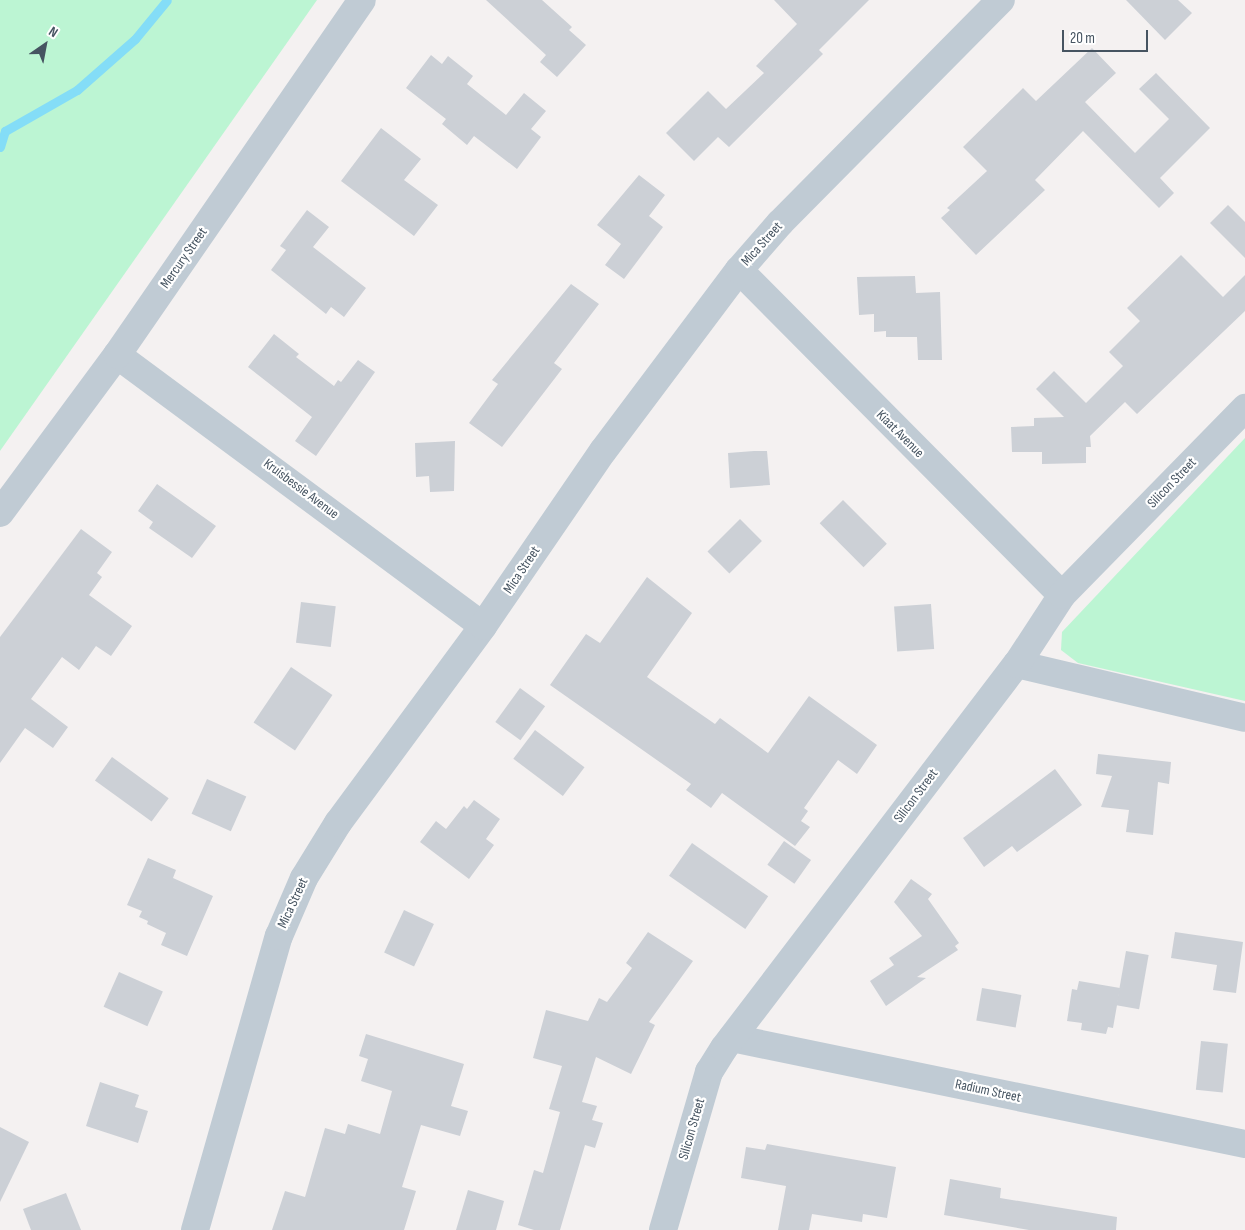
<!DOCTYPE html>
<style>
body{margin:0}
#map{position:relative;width:1245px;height:1230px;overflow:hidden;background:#f4f1f1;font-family:"Sofia Sans Condensed",sans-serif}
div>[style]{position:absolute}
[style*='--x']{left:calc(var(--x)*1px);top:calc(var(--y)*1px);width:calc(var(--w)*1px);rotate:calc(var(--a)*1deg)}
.green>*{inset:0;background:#bcf5d3}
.stream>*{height:9px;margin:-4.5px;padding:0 4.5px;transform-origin:4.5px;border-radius:4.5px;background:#84ddf7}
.building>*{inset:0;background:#ccd0d6;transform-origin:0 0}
.minor>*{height:28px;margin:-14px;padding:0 14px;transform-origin:14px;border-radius:14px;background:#c0cbd4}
span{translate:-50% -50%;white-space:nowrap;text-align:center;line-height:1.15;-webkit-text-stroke:4.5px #fff;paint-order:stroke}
.street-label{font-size:14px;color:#465461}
.north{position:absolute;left:20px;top:20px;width:50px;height:50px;-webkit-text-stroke:4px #fff;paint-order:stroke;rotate:33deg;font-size:14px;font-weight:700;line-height:20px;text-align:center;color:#465461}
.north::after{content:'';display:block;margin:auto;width:18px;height:22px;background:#465461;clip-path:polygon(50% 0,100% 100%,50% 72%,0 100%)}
.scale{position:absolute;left:1062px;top:30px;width:86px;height:22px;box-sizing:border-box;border:2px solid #465461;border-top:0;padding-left:6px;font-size:15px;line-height:18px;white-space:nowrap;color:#465461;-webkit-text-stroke:4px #fff;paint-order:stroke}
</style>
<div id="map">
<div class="green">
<div style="clip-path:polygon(0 0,317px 0,0 451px)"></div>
<div style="clip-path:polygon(1245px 438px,1245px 701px,1078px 663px,1061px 650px,1062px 632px)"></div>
</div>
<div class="stream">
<div style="--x:0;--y:147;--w:17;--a:-73"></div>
<div style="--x:5;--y:131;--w:83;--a:-29.7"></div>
<div style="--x:77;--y:90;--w:77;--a:-41.3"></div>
<div style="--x:135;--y:39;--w:50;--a:-50.6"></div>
</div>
<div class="building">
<div style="clip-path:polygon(486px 0,542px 0,572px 27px,569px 30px,586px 45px,557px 77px,540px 62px,546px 55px)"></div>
<div style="clip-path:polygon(774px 0,869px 0,819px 50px,823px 54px,729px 147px,718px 137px,694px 161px,666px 133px,708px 91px,726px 109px,764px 73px,756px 66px,797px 24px)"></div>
<div style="clip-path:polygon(1126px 0,1178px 0,1192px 13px,1165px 40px)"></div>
<div style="clip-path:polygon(1092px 48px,1116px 73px,1085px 102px,1135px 153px,1169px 119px,1139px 89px,1156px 73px,1210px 128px,1160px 178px,1174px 193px,1159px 208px,1083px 131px,1035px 180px,1045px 190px,976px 255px,941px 218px,950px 210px,947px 208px,987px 171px,963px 147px,1023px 88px,1036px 101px)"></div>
<div style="clip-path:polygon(431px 55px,442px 64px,448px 56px,473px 76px,467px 84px,506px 115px,524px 93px,546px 111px,531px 129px,541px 137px,517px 169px,474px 136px,467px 145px,442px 124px,446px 119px,406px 88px)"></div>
<div style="clip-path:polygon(381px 128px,421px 159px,404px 180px,438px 205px,414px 236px,341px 181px)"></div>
<div style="clip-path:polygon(639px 175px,665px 195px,649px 216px,663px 227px,624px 279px,605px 265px,621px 244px,597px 225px)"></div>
<div style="clip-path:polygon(1228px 205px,1245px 222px,1245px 258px,1210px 223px)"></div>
<div style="clip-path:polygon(307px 210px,329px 227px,313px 247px,366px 288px,344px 317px,331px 307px,326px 314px,271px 270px,286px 250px,280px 246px)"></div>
<div style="clip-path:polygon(1181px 255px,1223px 297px,1245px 275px,1245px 311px,1137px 414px,1125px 402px,1090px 436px,1091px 447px,1086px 447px,1086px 463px,1042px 464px,1042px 452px,1012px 452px,1011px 427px,1034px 426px,1034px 418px,1064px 417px,1036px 389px,1054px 371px,1086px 403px,1123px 366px,1109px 352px,1140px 321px,1127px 308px)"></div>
<div style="clip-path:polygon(915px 276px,916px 293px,940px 292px,942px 360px,918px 360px,917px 337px,886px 337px,886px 331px,874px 332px,874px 314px,859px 315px,857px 277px)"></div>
<div style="clip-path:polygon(571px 284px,599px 304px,554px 363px,562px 369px,502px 447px,469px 423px,498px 384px,492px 380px)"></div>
<div style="clip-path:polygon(274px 334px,299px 354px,296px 357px,334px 386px,338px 380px,341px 382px,358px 360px,375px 372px,316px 456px,295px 441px,312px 417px,248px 367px)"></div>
<div style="clip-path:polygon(455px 441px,454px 491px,430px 492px,429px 476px,416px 477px,415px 443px)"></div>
<div style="clip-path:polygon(754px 451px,767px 451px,770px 485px,730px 488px,728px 453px)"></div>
<div style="clip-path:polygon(157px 484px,216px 526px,192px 558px,149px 528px,153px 522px,138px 511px)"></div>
<div style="left:843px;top:500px;width:62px;height:33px;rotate:45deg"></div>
<div style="left:740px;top:519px;width:31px;height:46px;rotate:45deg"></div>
<div style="clip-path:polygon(81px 529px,112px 552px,97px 573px,102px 577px,89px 595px,132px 626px,111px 656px,96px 646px,79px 670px,62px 657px,31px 699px,68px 727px,53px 748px,25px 728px,0 763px,0 637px)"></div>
<div style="clip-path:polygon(647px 577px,692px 613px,647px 677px,715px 724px,720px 718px,768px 753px,809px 696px,877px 745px,857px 774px,838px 760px,804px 808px,808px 811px,801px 821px,810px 827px,795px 846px,722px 793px,711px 808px,686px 790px,691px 784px,550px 685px,586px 634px,600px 643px)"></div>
<div style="left:301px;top:602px;width:35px;height:41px;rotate:7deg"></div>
<div style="left:931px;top:604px;width:45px;height:37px;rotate:86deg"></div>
<div style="left:291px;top:667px;width:50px;height:67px;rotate:34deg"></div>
<div style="left:520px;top:688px;width:31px;height:42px;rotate:36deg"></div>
<div style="left:535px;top:730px;width:62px;height:36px;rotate:37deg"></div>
<div style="clip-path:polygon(1098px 754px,1171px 762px,1169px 784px,1158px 782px,1153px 835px,1126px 832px,1129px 810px,1101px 807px,1112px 776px,1096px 774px)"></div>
<div style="left:112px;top:757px;width:70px;height:29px;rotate:36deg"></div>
<div style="clip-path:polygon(1055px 769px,1082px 805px,1017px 852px,1012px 846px,984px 867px,963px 838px)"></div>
<div style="left:207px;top:779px;width:43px;height:38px;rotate:24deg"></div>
<div style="clip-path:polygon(474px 800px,500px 819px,486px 839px,494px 845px,469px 879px,420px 842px,436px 821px,446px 829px,464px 806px,467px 809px)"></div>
<div style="left:784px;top:841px;width:33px;height:29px;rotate:35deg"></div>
<div style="left:692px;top:843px;width:93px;height:40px;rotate:35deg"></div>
<div style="clip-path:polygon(148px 858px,176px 870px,173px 878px,213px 896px,187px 956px,161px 945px,166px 933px,147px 924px,148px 921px,139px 917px,142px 911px,127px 905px)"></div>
<div style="clip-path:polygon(911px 879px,932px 894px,928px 899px,959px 943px,955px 946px,958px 950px,917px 977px,926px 978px,886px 1006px,870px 981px,894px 965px,889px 958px,922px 936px,894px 902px)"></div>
<div style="left:404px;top:910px;width:33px;height:47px;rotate:25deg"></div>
<div style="clip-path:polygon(648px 932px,693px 961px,649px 1022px,655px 1025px,631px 1074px,596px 1057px,582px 1102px,597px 1106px,592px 1120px,603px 1123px,595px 1148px,585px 1145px,560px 1230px,534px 1230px,518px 1225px,534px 1170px,543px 1173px,560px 1112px,549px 1109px,562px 1066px,533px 1058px,546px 1010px,588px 1021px,599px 998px,607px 1002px,632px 968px,626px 963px)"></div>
<div style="clip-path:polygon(1175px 932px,1243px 942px,1236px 993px,1213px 990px,1217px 965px,1171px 958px)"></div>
<div style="left:1126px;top:951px;width:23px;height:55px;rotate:10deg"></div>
<div style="left:119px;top:972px;width:48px;height:38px;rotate:24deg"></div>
<div style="clip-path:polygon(1079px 981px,1120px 988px,1113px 1028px,1108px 1027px,1106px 1034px,1081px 1030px,1082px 1023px,1067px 1021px,1072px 989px,1077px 990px)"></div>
<div style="left:982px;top:988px;width:40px;height:33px;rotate:10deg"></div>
<div style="clip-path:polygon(366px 1034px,464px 1064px,451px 1106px,468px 1111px,460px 1136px,421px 1125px,402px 1187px,416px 1191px,404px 1230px,272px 1230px,285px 1191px,305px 1197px,325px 1128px,345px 1134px,348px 1124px,380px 1134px,392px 1091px,361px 1081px,368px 1059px,359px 1056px)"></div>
<div style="left:1201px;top:1041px;width:27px;height:49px;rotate:6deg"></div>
<div style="clip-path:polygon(100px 1082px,139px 1095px,135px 1107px,148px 1111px,138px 1143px,86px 1126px)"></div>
<div style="clip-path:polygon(0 1127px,29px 1142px,0 1202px)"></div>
<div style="clip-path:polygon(767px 1144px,896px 1167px,887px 1218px,863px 1214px,862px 1222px,812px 1214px,809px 1230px,778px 1230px,786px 1186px,741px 1178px,746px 1147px,765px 1150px)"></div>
<div style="clip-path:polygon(950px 1179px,1001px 1188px,1000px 1198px,1117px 1217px,1116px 1230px,1029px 1230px,944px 1215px)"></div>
<div style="clip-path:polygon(468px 1190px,504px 1201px,496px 1230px,456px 1230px)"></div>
<div style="clip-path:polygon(66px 1193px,81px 1230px,31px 1230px,23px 1209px)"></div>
</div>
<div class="minor">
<div style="--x:739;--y:270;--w:458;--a:45.2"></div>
<div style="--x:117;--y:355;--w:455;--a:36.5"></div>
<div style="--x:0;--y:513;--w:197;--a:-53.5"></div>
<div style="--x:117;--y:355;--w:431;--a:-55.4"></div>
<div style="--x:1017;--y:664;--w:234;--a:13.3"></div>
<div style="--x:732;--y:1038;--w:524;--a:11.67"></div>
<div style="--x:195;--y:1230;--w:306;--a:-74.1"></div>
<div style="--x:279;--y:936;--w:63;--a:-66.7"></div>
<div style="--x:304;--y:878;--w:65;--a:-58.3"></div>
<div style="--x:338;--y:823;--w:245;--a:-53.6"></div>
<div style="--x:483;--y:626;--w:212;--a:-55.6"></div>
<div style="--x:603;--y:451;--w:226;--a:-53.1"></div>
<div style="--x:739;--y:270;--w:62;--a:-48.9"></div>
<div style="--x:780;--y:223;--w:314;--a:-45.3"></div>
<div style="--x:663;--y:1230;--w:165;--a:-73.8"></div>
<div style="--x:709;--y:1072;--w:28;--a:-58"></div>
<div style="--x:724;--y:1048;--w:483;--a:-52.7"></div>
<div style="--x:1017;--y:664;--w:82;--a:-56.9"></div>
<div style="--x:1062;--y:595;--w:262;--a:-45.6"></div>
</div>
<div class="street-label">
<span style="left:762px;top:244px;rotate:-48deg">Mica Street</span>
<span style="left:184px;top:258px;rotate:-55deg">Mercury Street</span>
<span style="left:900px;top:434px;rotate:45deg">Kiaat Avenue</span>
<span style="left:1172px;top:483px;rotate:-46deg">Silicon Street</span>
<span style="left:301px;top:489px;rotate:37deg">Kruisbessie Avenue</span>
<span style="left:522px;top:570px;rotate:-56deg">Mica Street</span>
<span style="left:916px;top:796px;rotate:-53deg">Silicon Street</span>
<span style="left:293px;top:903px;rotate:-65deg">Mica Street</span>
<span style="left:988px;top:1091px;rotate:12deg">Radium Street</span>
<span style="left:692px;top:1129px;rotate:-74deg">Silicon Street</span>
</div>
<div class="north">N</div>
<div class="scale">20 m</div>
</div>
